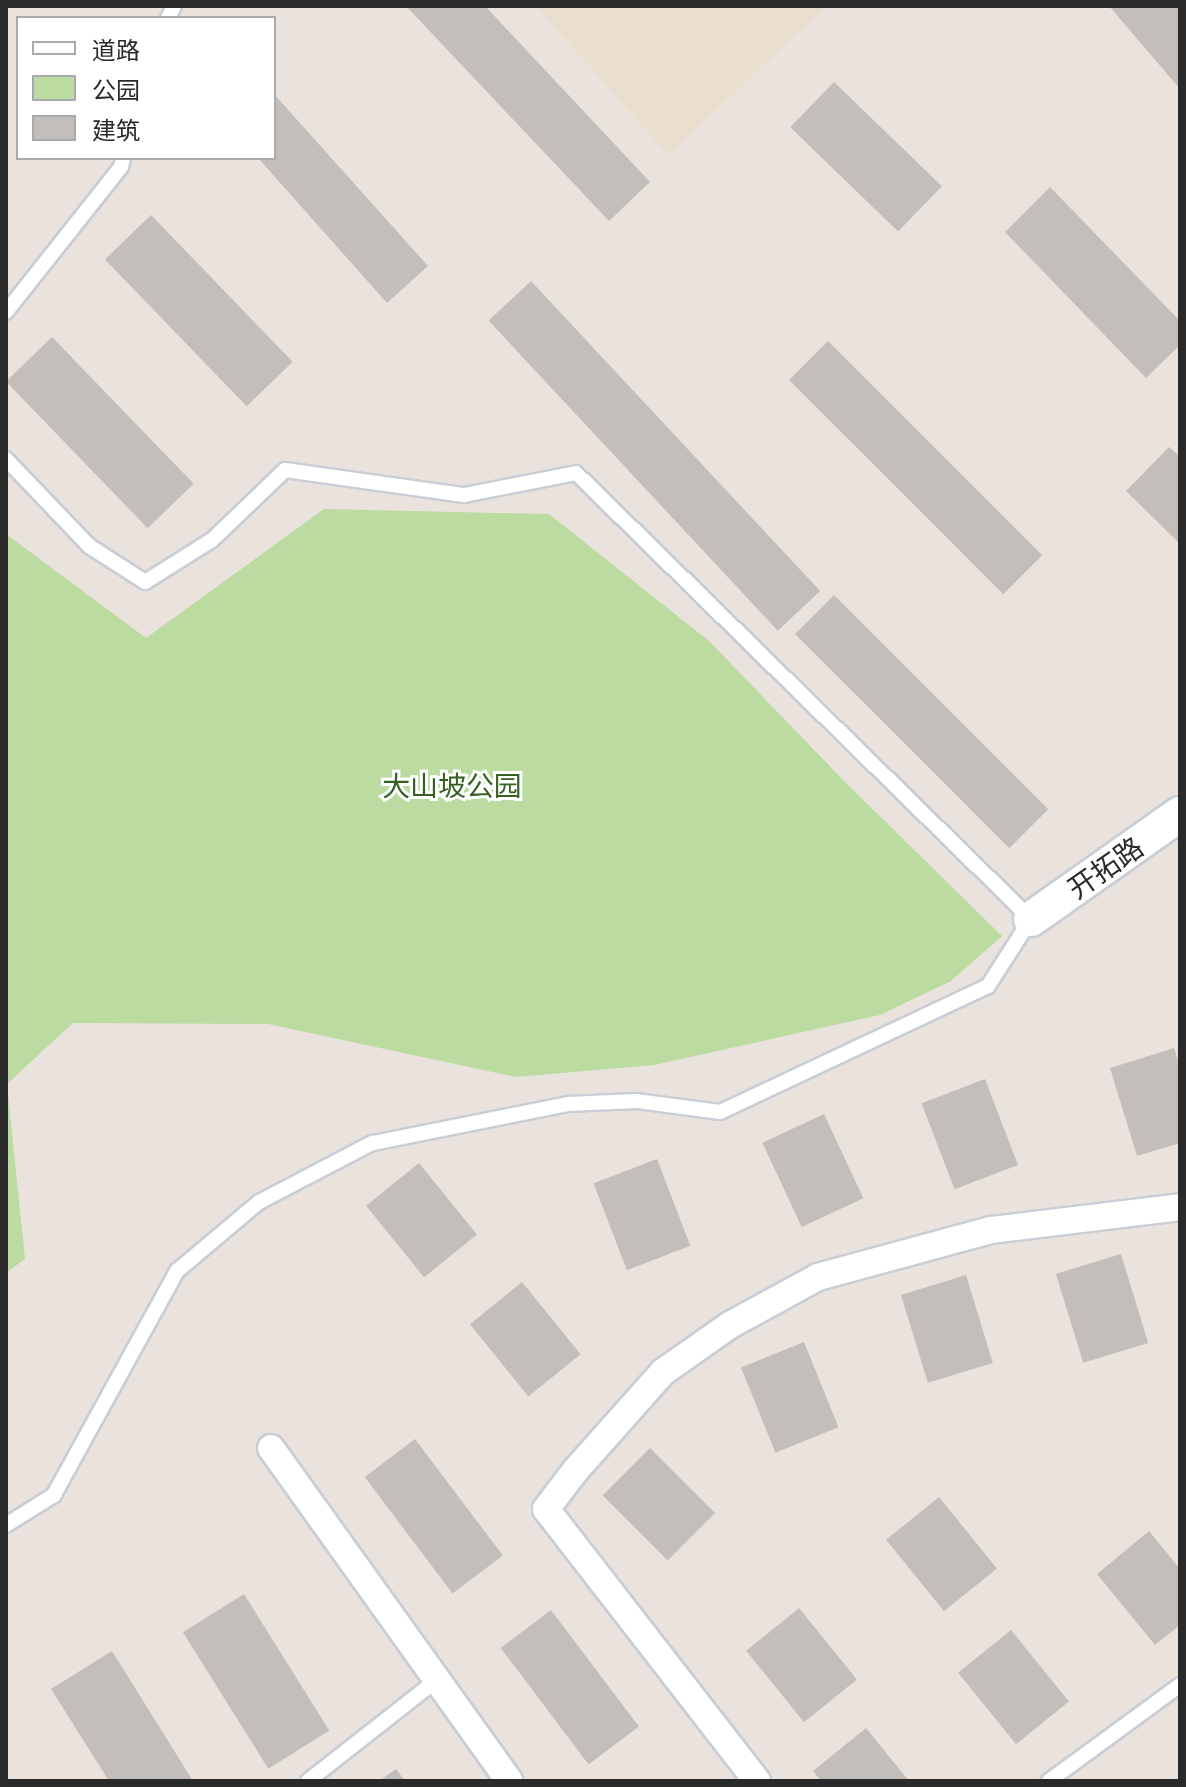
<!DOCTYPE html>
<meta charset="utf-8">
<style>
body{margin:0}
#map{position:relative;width:1186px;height:1787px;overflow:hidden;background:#eae3dd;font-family:Lato,"Noto Sans SC",sans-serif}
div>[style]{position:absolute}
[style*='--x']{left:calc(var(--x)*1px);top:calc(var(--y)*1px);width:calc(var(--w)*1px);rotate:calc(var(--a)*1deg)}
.education>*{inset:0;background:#eadece}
.green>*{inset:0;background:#bbdba0}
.building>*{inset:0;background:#c3beb9;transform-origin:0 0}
.roads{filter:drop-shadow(2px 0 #c9cdd6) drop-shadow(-2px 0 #c9cdd6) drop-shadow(0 2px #c9cdd6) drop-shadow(0 -2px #c9cdd6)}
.service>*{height:14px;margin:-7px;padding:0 7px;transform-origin:7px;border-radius:7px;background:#fff}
.minor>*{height:26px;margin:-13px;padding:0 13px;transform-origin:13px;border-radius:13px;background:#fff}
.tertiary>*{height:34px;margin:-17px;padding:0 17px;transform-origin:17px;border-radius:17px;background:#fff}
span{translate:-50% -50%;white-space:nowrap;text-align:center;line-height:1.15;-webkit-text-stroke:6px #fff;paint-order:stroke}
.park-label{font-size:28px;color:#365f22}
.street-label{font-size:28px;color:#2a2a2a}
.frame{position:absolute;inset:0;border:8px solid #2a2a2a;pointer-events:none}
.legend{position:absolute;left:16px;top:16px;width:260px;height:144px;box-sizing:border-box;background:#fff;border:2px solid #aaa;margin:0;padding:10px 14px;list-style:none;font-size:24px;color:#2a2a2a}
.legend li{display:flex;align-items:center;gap:16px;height:40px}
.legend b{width:40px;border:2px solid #aaa}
</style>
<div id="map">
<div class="education">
<div style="clip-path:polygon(536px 6px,827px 6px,668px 155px)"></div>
</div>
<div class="green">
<div style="clip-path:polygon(324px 509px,549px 514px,709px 641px,847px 784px,1002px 936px,951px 981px,880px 1015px,654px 1065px,516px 1077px,268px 1024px,73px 1023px,7px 1084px,25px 1259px,6px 1273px,6px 534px,146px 638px)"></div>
</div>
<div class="building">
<div style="clip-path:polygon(406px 6px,485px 6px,650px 182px,609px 221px)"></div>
<div style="clip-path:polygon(1109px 6px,1180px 6px,1180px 89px)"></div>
<div style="left:834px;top:82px;width:150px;height:63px;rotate:44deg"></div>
<div style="clip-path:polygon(274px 94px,428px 266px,387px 303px,258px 158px,274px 158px)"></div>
<div style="clip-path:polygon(1050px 187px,1180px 321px,1180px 345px,1146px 378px,1005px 232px)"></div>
<div style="left:151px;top:215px;width:204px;height:64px;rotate:46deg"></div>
<div style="left:531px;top:281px;width:424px;height:58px;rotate:47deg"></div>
<div style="left:52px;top:337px;width:204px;height:64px;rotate:46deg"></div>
<div style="left:828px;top:341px;width:303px;height:55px;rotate:45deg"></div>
<div style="clip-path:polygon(1169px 447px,1180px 457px,1180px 544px,1126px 491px)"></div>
<div style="left:834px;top:595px;width:303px;height:55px;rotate:45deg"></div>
<div style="clip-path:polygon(1174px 1048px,1180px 1066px,1180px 1143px,1137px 1156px,1110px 1068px)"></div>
<div style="left:985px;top:1079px;width:92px;height:68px;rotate:69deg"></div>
<div style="left:824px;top:1114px;width:93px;height:68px;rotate:65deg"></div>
<div style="left:657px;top:1159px;width:93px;height:68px;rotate:69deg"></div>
<div style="left:419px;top:1163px;width:92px;height:68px;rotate:51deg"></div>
<div style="left:1121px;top:1254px;width:93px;height:68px;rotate:73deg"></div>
<div style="left:966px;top:1275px;width:92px;height:68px;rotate:73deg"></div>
<div style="left:522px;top:1282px;width:93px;height:67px;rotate:51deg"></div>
<div style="left:804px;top:1342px;width:92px;height:68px;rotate:68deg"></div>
<div style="left:415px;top:1439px;width:146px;height:63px;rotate:53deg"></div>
<div style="left:650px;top:1448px;width:92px;height:67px;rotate:45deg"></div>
<div style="left:939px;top:1497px;width:92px;height:68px;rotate:51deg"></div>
<div style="clip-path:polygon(1149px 1531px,1180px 1569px,1180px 1625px,1155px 1645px,1097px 1574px)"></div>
<div style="left:244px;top:1594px;width:161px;height:72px;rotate:58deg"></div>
<div style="left:799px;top:1608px;width:92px;height:68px;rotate:51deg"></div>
<div style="left:551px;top:1610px;width:146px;height:63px;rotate:53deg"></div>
<div style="left:1011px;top:1630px;width:92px;height:68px;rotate:51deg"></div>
<div style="clip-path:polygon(112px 1651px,193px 1781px,109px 1781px,51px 1689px)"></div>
<div style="clip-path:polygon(866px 1728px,909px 1781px,821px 1781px,813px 1771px)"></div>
<div style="clip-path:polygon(396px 1769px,405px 1781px,379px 1781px)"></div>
</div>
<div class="roads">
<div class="service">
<div style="--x:168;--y:18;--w:13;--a:-63"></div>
<div style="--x:6;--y:312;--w:185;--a:-51.6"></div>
<div style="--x:121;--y:167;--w:9;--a:-77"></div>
<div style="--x:6;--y:459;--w:120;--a:46.3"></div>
<div style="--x:89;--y:546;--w:67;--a:32.7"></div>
<div style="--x:145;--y:582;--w:79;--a:-32.1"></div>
<div style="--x:212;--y:540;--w:101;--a:-43.8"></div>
<div style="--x:285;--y:470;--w:181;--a:8"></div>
<div style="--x:464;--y:495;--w:114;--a:-11.1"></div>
<div style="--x:576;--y:473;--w:637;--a:44.43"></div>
<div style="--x:1031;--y:919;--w:80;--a:122.7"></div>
<div style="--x:988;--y:986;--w:296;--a:154.8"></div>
<div style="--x:720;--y:1112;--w:85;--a:-172.5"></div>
<div style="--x:636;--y:1101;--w:68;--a:177.5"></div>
<div style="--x:568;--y:1104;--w:200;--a:168.7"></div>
<div style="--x:372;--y:1143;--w:127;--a:152.4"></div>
<div style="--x:259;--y:1202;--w:107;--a:139.9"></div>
<div style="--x:177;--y:1271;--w:256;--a:118.8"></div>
<div style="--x:54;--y:1495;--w:57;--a:148"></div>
<div style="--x:308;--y:1781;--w:164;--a:-38.1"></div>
<div style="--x:1049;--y:1781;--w:162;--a:-36.2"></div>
</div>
<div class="minor">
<div style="--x:271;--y:1448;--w:409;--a:54.4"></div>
<div style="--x:757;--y:1781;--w:344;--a:-127.8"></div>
<div style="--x:546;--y:1509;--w:48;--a:-52.7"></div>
<div style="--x:575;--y:1471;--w:132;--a:-48.4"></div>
<div style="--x:663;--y:1372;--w:82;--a:-35"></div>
<div style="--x:730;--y:1325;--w:100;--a:-28.6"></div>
<div style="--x:818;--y:1277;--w:179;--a:-15.2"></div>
<div style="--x:991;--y:1230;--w:190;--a:-6.9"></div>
</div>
<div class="tertiary">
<div style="--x:1031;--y:919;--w:182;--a:-35.2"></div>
</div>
</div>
<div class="park-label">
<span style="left:452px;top:785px">大山坡公园</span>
</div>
<div class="street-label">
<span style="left:1105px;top:867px;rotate:-35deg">开拓路</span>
</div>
<div class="frame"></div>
<ul class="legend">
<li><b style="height:10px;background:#fff"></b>道路</li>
<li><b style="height:22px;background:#bbdba0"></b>公园</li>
<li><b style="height:22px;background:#c3beb9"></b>建筑</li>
</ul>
</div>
